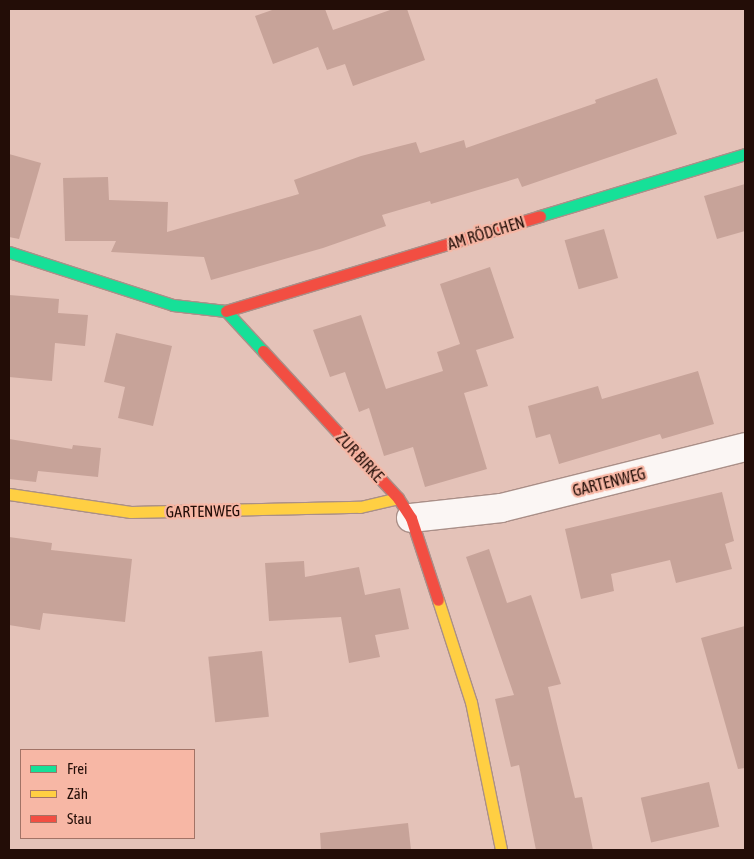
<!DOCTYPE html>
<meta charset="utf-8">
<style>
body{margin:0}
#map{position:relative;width:754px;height:859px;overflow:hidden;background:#e4c2b8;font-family:"Asap Condensed",sans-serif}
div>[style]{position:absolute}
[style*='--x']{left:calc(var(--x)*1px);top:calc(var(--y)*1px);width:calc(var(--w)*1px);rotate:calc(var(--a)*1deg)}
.building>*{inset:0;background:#c7a399;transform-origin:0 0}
.roads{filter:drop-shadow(1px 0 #aa8f88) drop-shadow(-1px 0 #aa8f88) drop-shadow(0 1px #aa8f88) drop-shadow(0 -1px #aa8f88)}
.street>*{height:28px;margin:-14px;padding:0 14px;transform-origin:14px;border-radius:14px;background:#fbf6f4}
.fast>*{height:11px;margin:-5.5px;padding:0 5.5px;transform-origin:5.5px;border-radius:5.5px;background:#16e098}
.slow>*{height:11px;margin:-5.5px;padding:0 5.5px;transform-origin:5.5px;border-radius:5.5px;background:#ffcf43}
.jam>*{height:11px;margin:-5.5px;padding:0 5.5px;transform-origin:5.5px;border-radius:5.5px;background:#f24e42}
span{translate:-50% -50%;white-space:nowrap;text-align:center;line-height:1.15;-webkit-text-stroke:4.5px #f7b7a5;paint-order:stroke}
.street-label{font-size:16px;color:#230d07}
.frame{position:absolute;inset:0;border:10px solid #230d07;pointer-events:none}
.legend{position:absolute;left:20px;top:749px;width:175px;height:90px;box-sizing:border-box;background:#f7b7a5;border:1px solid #a27366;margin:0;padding:6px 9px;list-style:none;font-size:15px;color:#230d07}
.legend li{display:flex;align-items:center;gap:10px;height:25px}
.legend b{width:25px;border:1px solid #a27366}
</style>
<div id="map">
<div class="building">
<div style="clip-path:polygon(275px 9px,325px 9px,333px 30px,393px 9px,407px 9px,425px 60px,353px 86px,345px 64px,327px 70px,318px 47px,273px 64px,255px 16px)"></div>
<div style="clip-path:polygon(657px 78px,677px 134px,522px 187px,518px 178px,431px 204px,430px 201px,382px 215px,386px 226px,323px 248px,211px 280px,204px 257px,111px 252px,116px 241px,65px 241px,63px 178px,108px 177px,109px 200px,168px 202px,167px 232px,299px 194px,294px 180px,361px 156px,416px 142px,420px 153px,464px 140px,466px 148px,596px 103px,595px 100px)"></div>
<div style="clip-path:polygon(9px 154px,41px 163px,19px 239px,9px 237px)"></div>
<div style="clip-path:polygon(745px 184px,745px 231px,717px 239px,704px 196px)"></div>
<div style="left:604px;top:229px;width:51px;height:41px;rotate:74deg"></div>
<div style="clip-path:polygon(490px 267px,514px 338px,476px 350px,488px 386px,464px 393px,487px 469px,425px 487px,413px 447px,384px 456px,369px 408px,359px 412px,345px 372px,330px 377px,313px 330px,361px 315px,386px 389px,443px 371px,437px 352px,460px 344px,440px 284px)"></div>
<div style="clip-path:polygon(9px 295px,59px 299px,58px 313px,88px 315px,85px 346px,55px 343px,52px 381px,9px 377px)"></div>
<div style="clip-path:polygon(116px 333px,172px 346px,153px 426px,118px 418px,125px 387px,104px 382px)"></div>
<div style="clip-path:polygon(698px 371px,714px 424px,662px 439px,660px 434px,559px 464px,550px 434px,536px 438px,528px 406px,598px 386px,602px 399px)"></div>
<div style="clip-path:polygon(9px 439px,72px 449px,73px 445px,101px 448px,98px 477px,38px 471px,36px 482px,9px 479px)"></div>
<div style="clip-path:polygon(722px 492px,734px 541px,725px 544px,732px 569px,676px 583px,670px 560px,611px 574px,614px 591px,581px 599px,565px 529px)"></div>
<div style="clip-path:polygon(9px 537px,52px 543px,51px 550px,132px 559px,125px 622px,43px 613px,40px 630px,9px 625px)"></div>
<div style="clip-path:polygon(489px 549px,507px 603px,531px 595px,561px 684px,548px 687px,575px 798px,582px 797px,593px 850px,536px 850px,519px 765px,511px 767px,495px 699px,514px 695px,466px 557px)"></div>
<div style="clip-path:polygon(304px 561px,305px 577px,359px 567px,365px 595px,400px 588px,409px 629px,375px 635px,380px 657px,349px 663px,341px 617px,269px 621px,265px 563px)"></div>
<div style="clip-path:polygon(745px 626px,745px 768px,738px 769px,701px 638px)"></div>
<div style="left:262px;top:651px;width:66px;height:54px;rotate:84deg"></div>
<div style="left:709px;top:782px;width:46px;height:70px;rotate:77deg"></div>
<div style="clip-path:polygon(408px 823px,411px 850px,321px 850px,320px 833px)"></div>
</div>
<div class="roads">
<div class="street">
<div style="--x:411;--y:518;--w:91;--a:-6.3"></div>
<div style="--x:501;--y:508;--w:252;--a:-14"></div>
</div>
<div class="fast">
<div style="--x:540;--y:216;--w:214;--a:-16.8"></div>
<div style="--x:9;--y:252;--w:172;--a:17.9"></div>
<div style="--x:173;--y:305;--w:53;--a:6.5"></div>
<div style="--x:226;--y:311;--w:54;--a:47.2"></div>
</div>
<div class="slow">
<div style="--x:9;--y:494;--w:123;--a:8.4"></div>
<div style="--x:131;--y:512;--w:229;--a:-1.3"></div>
<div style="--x:360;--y:507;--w:39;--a:-13"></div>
<div style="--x:438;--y:600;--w:107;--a:72.1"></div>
<div style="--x:471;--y:702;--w:151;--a:78.5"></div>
</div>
<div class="jam">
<div style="--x:226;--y:311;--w:328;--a:-16.8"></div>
<div style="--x:263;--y:351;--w:200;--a:47.4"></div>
<div style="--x:398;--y:498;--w:24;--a:57"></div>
<div style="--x:411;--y:518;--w:86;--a:71.8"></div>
</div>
</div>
<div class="street-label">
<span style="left:486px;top:233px;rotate:-17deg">AM RÖDCHEN</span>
<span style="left:360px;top:457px;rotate:47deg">ZUR BIRKE</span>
<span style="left:609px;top:482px;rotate:-14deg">GARTENWEG</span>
<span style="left:203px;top:511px;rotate:-1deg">GARTENWEG</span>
</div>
<div class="frame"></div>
<ul class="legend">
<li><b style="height:6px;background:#16e098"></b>Frei</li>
<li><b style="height:6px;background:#ffcf43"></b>Zäh</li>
<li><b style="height:6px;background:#f24e42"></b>Stau</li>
</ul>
</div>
